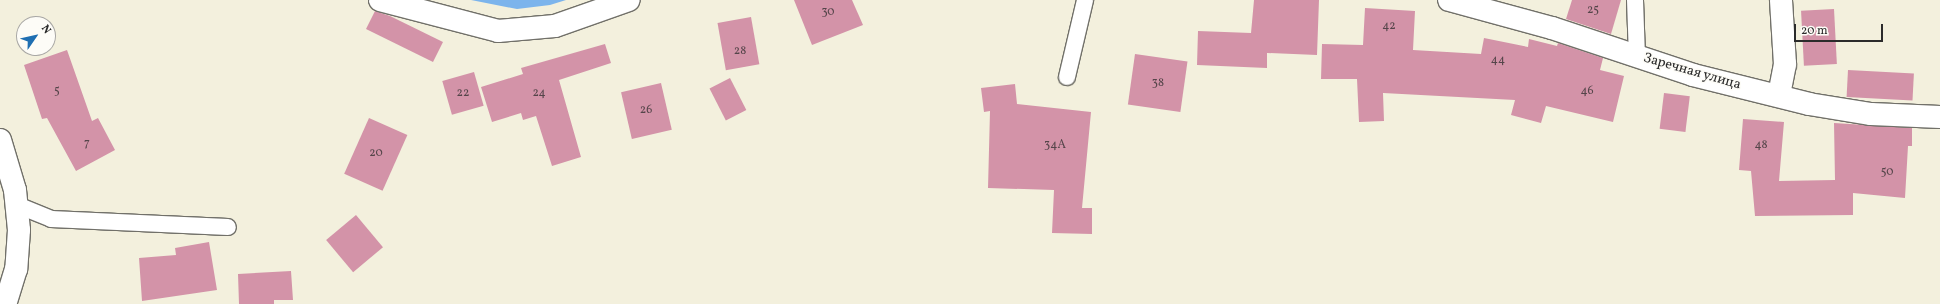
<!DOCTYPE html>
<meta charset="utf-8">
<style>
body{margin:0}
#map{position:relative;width:1940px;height:304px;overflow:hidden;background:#f3f0dd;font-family:Vollkorn,serif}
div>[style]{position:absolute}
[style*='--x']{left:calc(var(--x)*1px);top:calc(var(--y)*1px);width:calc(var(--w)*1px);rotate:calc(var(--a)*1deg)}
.water>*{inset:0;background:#7cb4ec}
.building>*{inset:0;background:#d393a8;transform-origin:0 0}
.roads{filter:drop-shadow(1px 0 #717069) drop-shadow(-1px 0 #717069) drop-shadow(0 1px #717069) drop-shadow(0 -1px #717069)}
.service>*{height:16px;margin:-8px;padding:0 8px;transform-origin:8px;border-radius:8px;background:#fff}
.minor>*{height:22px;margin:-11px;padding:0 11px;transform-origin:11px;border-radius:11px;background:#fff}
span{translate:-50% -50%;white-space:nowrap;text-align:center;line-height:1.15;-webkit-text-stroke:3px #fdfcf7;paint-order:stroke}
.number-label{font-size:12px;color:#55454a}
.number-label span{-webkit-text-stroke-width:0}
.street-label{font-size:14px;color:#2b2b2b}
.north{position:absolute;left:16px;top:16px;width:40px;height:40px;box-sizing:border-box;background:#fdfcf7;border:1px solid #a9a8a5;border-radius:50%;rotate:56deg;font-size:11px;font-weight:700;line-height:16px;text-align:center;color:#2b2b2b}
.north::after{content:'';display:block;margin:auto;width:14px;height:18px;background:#1f6fb2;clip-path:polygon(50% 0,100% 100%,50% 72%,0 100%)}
.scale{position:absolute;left:1794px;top:24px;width:89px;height:18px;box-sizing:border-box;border:2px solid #2b2b2b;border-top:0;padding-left:5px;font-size:12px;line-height:14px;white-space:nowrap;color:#2b2b2b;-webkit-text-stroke:3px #fdfcf7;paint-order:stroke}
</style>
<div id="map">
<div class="water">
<div style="clip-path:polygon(471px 0,566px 0,550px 5px,517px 9px)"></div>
</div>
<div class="building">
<div style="clip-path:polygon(794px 0,852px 0,863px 25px,812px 45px)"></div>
<div style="clip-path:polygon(1254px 0,1319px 0,1317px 55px,1267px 53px,1267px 68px,1197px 65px,1198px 31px,1251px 33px)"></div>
<div style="clip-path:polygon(1572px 0,1621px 0,1611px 34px,1566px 19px)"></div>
<div style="clip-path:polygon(1365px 8px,1415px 11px,1413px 50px,1481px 54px,1484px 38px,1528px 47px,1529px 39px,1557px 46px,1558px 43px,1603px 58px,1600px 70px,1624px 76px,1613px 122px,1546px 106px,1541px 123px,1511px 115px,1515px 100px,1383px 93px,1384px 121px,1359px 122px,1357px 79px,1321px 79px,1322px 44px,1363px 45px)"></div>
<div style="left:1834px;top:9px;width:55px;height:33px;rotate:87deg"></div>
<div style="clip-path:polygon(375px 11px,390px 16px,443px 42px,433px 62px,366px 29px)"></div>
<div style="left:751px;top:17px;width:48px;height:34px;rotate:80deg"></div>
<div style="clip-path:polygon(605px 44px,611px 63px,559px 80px,581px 157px,552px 166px,536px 116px,523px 120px,521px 113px,492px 122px,481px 87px,523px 74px,521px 68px)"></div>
<div style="clip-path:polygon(67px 50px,92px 121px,98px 118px,115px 150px,76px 171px,47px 118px,42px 119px,24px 65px)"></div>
<div style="left:1135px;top:54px;width:53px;height:51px;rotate:8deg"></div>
<div style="left:1848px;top:70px;width:66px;height:27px;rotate:3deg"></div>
<div style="left:474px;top:72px;width:35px;height:33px;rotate:74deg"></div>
<div style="left:730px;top:78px;width:36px;height:23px;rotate:63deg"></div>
<div style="left:661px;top:83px;width:48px;height:41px;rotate:77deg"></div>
<div style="clip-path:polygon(1015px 84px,1017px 104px,1091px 112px,1082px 208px,1092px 208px,1092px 234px,1052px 233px,1054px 190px,988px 188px,990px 111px,984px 112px,981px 88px)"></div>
<div style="left:1664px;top:93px;width:26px;height:36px;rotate:7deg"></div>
<div style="left:369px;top:118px;width:42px;height:61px;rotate:24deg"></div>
<div style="clip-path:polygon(1743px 119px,1784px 122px,1779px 181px,1835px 180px,1834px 123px,1912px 128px,1912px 146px,1908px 146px,1905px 198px,1853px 193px,1853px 215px,1755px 216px,1751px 171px,1739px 170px)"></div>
<div style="left:356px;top:215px;width:42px;height:39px;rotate:50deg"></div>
<div style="clip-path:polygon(209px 242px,217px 290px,142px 301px,139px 258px,176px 255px,175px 248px)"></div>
<div style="clip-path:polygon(291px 271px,293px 300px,274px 300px,274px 304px,239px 304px,238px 274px)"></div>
</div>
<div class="roads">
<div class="service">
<div style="--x:1635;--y:0;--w:56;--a:88"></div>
<div style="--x:1067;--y:77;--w:79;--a:-76.8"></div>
<div style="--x:17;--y:205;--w:37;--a:22"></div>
<div style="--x:51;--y:219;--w:177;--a:2.6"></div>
</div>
<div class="minor">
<div style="--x:380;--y:0;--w:122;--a:14.7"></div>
<div style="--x:498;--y:31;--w:57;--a:-5"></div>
<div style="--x:555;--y:26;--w:78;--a:-19.4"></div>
<div style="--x:1449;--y:0;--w:107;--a:15.2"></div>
<div style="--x:1552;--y:28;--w:149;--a:18.4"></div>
<div style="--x:1693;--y:75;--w:120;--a:14"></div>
<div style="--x:1809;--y:104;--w:63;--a:9.2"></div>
<div style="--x:1871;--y:114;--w:69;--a:2.5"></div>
<div style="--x:1779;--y:95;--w:32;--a:-79"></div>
<div style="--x:1785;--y:64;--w:64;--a:-93.6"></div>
<div style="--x:0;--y:140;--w:52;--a:73.3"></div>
<div style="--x:15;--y:190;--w:40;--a:84.3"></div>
<div style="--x:19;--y:230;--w:39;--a:94"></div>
<div style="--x:16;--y:269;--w:37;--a:107"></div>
</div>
</div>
<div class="number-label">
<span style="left:1593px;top:11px">25</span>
<span style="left:828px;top:13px">30</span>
<span style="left:1389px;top:27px">42</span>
<span style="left:740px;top:52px">28</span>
<span style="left:1498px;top:61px">44</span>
<span style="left:1158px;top:84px">38</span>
<span style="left:57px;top:92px">5</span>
<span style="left:1587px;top:92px">46</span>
<span style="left:463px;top:94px">22</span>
<span style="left:539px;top:94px">24</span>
<span style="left:646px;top:111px">26</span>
<span style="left:87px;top:144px">7</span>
<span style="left:1055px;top:146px">34А</span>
<span style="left:1761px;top:146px">48</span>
<span style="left:376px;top:154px">20</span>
<span style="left:1887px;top:173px">50</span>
</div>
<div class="street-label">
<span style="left:1692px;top:72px;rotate:16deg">Заречная улица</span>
</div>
<div class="north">N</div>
<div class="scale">20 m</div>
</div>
